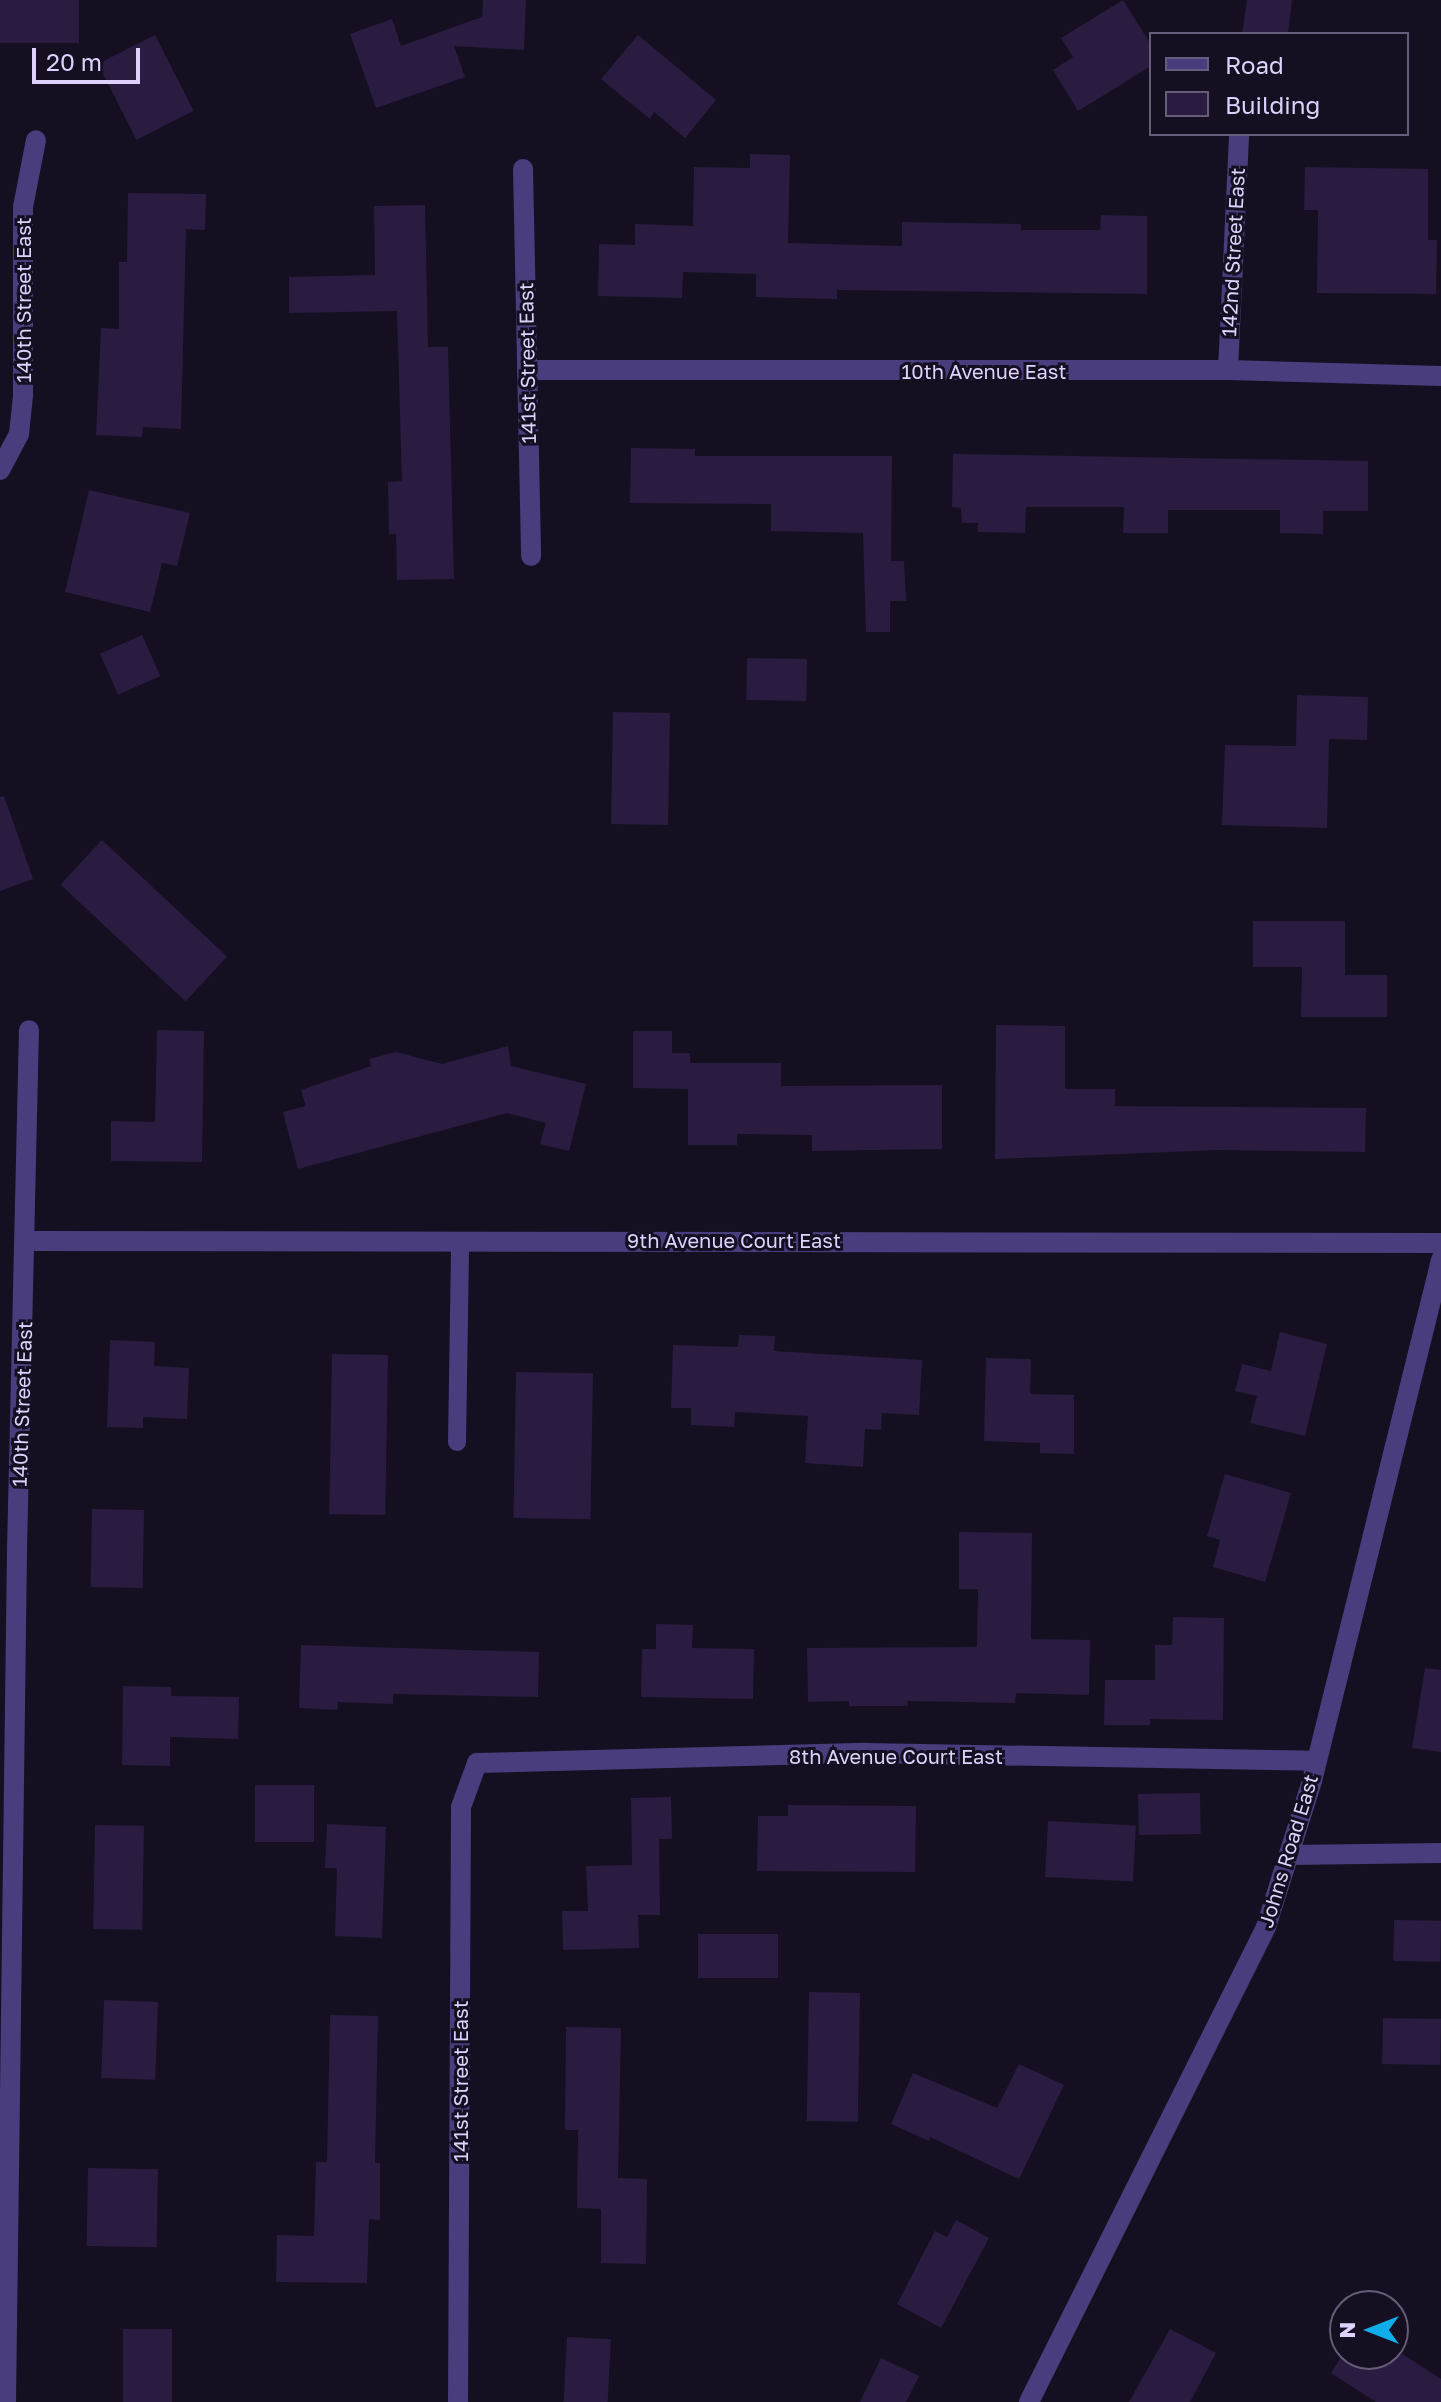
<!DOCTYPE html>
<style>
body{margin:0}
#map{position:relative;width:1441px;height:2402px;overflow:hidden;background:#150f21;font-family:"Golos Text",sans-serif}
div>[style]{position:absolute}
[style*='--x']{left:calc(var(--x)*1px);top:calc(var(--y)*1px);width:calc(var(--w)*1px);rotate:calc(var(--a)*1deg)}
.building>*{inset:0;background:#2a1c40;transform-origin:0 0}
.lane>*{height:18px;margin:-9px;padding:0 9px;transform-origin:9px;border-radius:9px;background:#4a3d7d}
.street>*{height:20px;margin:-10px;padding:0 10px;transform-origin:10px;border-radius:10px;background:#4a3d7d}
span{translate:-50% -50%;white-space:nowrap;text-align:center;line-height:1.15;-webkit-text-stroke:6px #150f21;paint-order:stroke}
.street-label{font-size:20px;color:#ded1fc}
.legend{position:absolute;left:1149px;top:32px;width:260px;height:104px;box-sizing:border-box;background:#150f21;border:2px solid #655d79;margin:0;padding:10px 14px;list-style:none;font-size:24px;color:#ded1fc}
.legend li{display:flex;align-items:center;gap:16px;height:40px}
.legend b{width:40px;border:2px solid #655d79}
.north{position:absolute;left:1329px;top:2290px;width:80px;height:80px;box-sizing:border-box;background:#150f21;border:2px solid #655d79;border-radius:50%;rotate:270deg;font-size:22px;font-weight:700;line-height:32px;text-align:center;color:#ded1fc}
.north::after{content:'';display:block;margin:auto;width:28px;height:36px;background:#0fadea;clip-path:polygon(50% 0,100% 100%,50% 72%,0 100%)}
.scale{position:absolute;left:32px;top:48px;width:108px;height:36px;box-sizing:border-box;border:4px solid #ded1fc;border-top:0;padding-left:10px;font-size:24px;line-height:28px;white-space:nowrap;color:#ded1fc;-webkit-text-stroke:6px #150f21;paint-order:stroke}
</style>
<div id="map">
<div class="building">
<div style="left:0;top:0;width:79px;height:43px"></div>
<div style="clip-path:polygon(483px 0,526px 0,524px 50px,454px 46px,465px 77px,376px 108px,350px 34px,392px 19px,401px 46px,482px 17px)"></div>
<div style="clip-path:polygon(1123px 0,1151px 45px,1151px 66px,1078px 111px,1053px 70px,1073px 57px,1061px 38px)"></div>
<div style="clip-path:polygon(1247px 0,1292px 0,1288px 34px,1242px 34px)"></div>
<div style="left:155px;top:35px;width:85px;height:64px;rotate:63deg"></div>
<div style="clip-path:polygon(638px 35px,716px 100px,685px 138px,654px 112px,650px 119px,601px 79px)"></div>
<div style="clip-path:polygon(750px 154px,790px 155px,788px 243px,902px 246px,902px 222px,1021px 224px,1021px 230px,1100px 230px,1101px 215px,1147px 216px,1147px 294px,837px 290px,837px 299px,756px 297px,756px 274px,683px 272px,682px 298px,598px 296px,599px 244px,635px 245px,635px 224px,693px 226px,694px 167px,750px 168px)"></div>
<div style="clip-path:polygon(1305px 167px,1428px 169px,1428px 240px,1437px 240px,1436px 294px,1317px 293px,1318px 210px,1304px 210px)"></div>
<div style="clip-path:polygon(128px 193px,206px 194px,205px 230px,186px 229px,181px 429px,143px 427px,142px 437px,96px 435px,101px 328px,119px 329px,119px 262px,127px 262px)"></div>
<div style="clip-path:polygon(425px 205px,428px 347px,448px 347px,454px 579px,397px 580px,396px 534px,389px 534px,388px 482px,402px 481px,397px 311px,289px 313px,289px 277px,375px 275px,374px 206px)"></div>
<div style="clip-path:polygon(631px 448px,695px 449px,695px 456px,892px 456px,891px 561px,904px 561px,906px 601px,890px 601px,890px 632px,866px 632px,863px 533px,771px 531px,771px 504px,630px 503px)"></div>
<div style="clip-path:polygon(953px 454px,1368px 461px,1368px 511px,1323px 511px,1323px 534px,1280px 533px,1280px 510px,1168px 510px,1168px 533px,1123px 533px,1124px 507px,1026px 507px,1025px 533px,978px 532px,978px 523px,962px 523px,961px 508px,952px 507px)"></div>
<div style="clip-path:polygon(89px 490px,190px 513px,177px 566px,162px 563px,150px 612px,65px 592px)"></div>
<div style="left:142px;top:635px;width:45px;height:46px;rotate:66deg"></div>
<div style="left:747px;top:658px;width:60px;height:42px;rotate:1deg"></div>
<div style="clip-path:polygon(1297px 695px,1368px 697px,1367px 740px,1329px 739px,1327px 828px,1222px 825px,1225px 745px,1296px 746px)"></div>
<div style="left:613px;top:712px;width:57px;height:112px;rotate:1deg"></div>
<div style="clip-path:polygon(4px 796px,33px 879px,0 891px,0 797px)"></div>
<div style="left:102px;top:840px;width:171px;height:61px;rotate:43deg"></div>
<div style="clip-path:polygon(1253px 921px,1345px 921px,1345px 975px,1387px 975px,1387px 1017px,1301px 1017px,1302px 967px,1253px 967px)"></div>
<div style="clip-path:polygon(996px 1025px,1065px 1026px,1065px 1089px,1115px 1089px,1115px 1106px,1366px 1108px,1365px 1152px,1218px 1150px,995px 1159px)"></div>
<div style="clip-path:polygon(157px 1030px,204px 1031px,202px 1162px,111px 1161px,111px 1121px,155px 1122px)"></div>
<div style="clip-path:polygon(633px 1031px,672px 1031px,672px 1053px,690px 1053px,690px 1063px,781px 1063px,781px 1086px,942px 1085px,942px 1149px,812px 1151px,812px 1135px,737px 1134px,737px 1145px,688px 1145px,688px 1089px,633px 1088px)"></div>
<div style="clip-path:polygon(508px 1046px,511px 1066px,586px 1084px,569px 1151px,540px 1144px,546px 1123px,507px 1113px,298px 1169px,283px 1112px,306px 1106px,301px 1090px,371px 1066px,369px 1059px,396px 1052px,442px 1064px)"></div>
<div style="clip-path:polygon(1280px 1332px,1327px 1344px,1305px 1436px,1250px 1423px,1257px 1396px,1235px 1391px,1242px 1364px,1271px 1371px)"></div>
<div style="clip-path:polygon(739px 1335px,775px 1336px,774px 1351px,922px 1360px,919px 1415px,882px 1413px,881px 1430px,865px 1429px,863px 1467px,805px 1463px,808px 1416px,735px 1412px,734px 1427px,691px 1425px,691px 1408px,671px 1408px,673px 1345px,738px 1347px)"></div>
<div style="clip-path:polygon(110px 1340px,155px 1342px,154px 1366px,189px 1368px,187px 1419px,143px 1417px,143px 1428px,107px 1427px)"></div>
<div style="left:332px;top:1354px;width:56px;height:160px;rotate:1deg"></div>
<div style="clip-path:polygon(986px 1358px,1031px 1359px,1030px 1394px,1074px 1395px,1074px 1454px,1040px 1453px,1040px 1443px,984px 1441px)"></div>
<div style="left:516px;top:1372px;width:77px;height:146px;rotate:1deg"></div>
<div style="clip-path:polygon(1225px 1474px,1291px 1493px,1265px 1582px,1213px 1567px,1220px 1540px,1207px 1536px)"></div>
<div style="left:92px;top:1509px;width:52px;height:78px;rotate:1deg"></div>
<div style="clip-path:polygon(959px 1532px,1032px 1533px,1031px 1639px,1090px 1640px,1089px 1695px,1016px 1693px,1015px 1703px,907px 1701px,908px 1706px,849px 1706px,849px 1701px,808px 1702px,807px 1648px,977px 1647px,978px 1589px,959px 1589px)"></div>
<div style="clip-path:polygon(1173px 1617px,1224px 1618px,1223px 1720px,1150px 1719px,1150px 1725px,1104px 1725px,1105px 1680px,1155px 1680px,1155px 1645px,1172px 1645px)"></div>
<div style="clip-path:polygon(656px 1624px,693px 1625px,692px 1648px,754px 1649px,753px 1699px,641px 1697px,642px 1649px,656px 1649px)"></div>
<div style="clip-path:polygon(301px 1645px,539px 1652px,538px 1697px,393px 1694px,393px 1704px,338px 1702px,337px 1710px,299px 1708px)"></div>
<div style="clip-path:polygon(1425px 1668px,1441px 1670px,1441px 1752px,1412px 1748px)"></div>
<div style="clip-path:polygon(123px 1686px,171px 1687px,171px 1696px,239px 1697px,238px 1739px,170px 1737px,170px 1766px,122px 1765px)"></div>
<div style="left:255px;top:1785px;width:59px;height:57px"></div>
<div style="left:1200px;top:1793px;width:41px;height:62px;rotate:89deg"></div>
<div style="clip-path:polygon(671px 1797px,672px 1839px,659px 1839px,660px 1915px,638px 1915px,639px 1948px,563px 1950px,562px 1911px,588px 1911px,586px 1866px,632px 1865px,631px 1798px)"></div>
<div style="clip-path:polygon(788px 1805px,916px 1806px,915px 1872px,757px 1871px,758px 1816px,788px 1816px)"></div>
<div style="left:1048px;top:1821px;width:88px;height:56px;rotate:3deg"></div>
<div style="clip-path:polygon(327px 1824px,386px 1827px,382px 1938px,335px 1936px,337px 1868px,325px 1868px)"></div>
<div style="left:95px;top:1825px;width:49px;height:104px;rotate:1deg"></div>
<div style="left:1394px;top:1920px;width:47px;height:41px;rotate:1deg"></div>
<div style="left:698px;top:1934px;width:80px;height:44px"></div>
<div style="left:809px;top:1992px;width:51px;height:129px;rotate:1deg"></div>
<div style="left:104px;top:2000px;width:54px;height:78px;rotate:2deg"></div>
<div style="clip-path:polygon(330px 2015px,378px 2016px,375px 2163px,380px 2163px,380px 2220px,369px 2219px,367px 2283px,276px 2282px,277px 2235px,314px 2236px,316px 2162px,327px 2162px)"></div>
<div style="left:1383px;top:2018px;width:58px;height:46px;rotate:1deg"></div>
<div style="clip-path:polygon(566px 2027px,621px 2028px,618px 2178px,647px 2179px,646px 2264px,601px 2263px,601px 2209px,577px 2208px,578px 2130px,565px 2130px)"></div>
<div style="clip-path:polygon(1019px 2064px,1064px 2085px,1019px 2179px,930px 2137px,929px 2141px,891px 2124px,913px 2073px,997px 2108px)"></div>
<div style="left:88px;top:2168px;width:70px;height:78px;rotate:1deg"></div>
<div style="clip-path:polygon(956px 2220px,989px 2238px,941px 2328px,897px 2304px,935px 2231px,947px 2237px)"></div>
<div style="left:123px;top:2329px;width:49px;height:73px"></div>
<div style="clip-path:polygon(1170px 2329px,1216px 2353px,1190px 2402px,1129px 2402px)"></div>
<div style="left:567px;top:2337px;width:44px;height:65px;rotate:3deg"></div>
<div style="clip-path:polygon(1393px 2348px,1441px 2379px,1441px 2402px,1376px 2402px,1331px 2373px,1345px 2351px,1345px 2354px,1393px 2354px)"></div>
<div style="clip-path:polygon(881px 2358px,919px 2376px,906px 2402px,860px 2402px)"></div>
</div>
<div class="lane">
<div style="--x:457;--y:1442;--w:201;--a:-89.1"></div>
</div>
<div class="street">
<div style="--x:523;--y:169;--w:387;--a:88.8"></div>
<div style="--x:527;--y:370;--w:701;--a:0"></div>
<div style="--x:1228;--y:370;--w:213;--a:1.6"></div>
<div style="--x:1228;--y:370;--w:236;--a:-87.3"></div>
<div style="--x:0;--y:470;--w:41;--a:-62.2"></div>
<div style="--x:19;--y:434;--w:39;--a:-84"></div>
<div style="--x:23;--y:395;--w:188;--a:-90"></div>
<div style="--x:23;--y:207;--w:68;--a:-79"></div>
<div style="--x:27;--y:1241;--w:1414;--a:0.08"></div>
<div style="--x:1289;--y:1855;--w:152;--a:-0.8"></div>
<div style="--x:6;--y:2402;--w:852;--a:-89.26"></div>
<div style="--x:17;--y:1550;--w:520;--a:-88.68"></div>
<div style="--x:458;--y:2402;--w:595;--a:-89.71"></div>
<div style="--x:461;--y:1807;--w:47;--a:-70"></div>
<div style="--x:477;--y:1763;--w:389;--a:-1.5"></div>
<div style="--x:866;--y:1753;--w:450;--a:1"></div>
<div style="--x:1029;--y:2402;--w:531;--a:-63.48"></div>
<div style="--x:1266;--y:1927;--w:153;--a:-72.5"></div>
<div style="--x:1312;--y:1781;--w:537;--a:-76.09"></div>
</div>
<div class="street-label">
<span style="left:1233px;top:252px;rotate:-87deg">142nd Street East</span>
<span style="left:23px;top:300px;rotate:-90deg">140th Street East</span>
<span style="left:527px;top:363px;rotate:-91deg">141st Street East</span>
<span style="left:984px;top:371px">10th Avenue East</span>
<span style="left:734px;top:1240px">9th Avenue Court East</span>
<span style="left:22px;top:1404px;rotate:-88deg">140th Street East</span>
<span style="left:896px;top:1756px">8th Avenue Court East</span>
<span style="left:1288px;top:1851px;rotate:-73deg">Johns Road East</span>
<span style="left:460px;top:2081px;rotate:-90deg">141st Street East</span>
</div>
<ul class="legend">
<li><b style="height:10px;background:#4a3d7d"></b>Road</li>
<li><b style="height:22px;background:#2a1c40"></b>Building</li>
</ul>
<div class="north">N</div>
<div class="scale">20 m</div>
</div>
